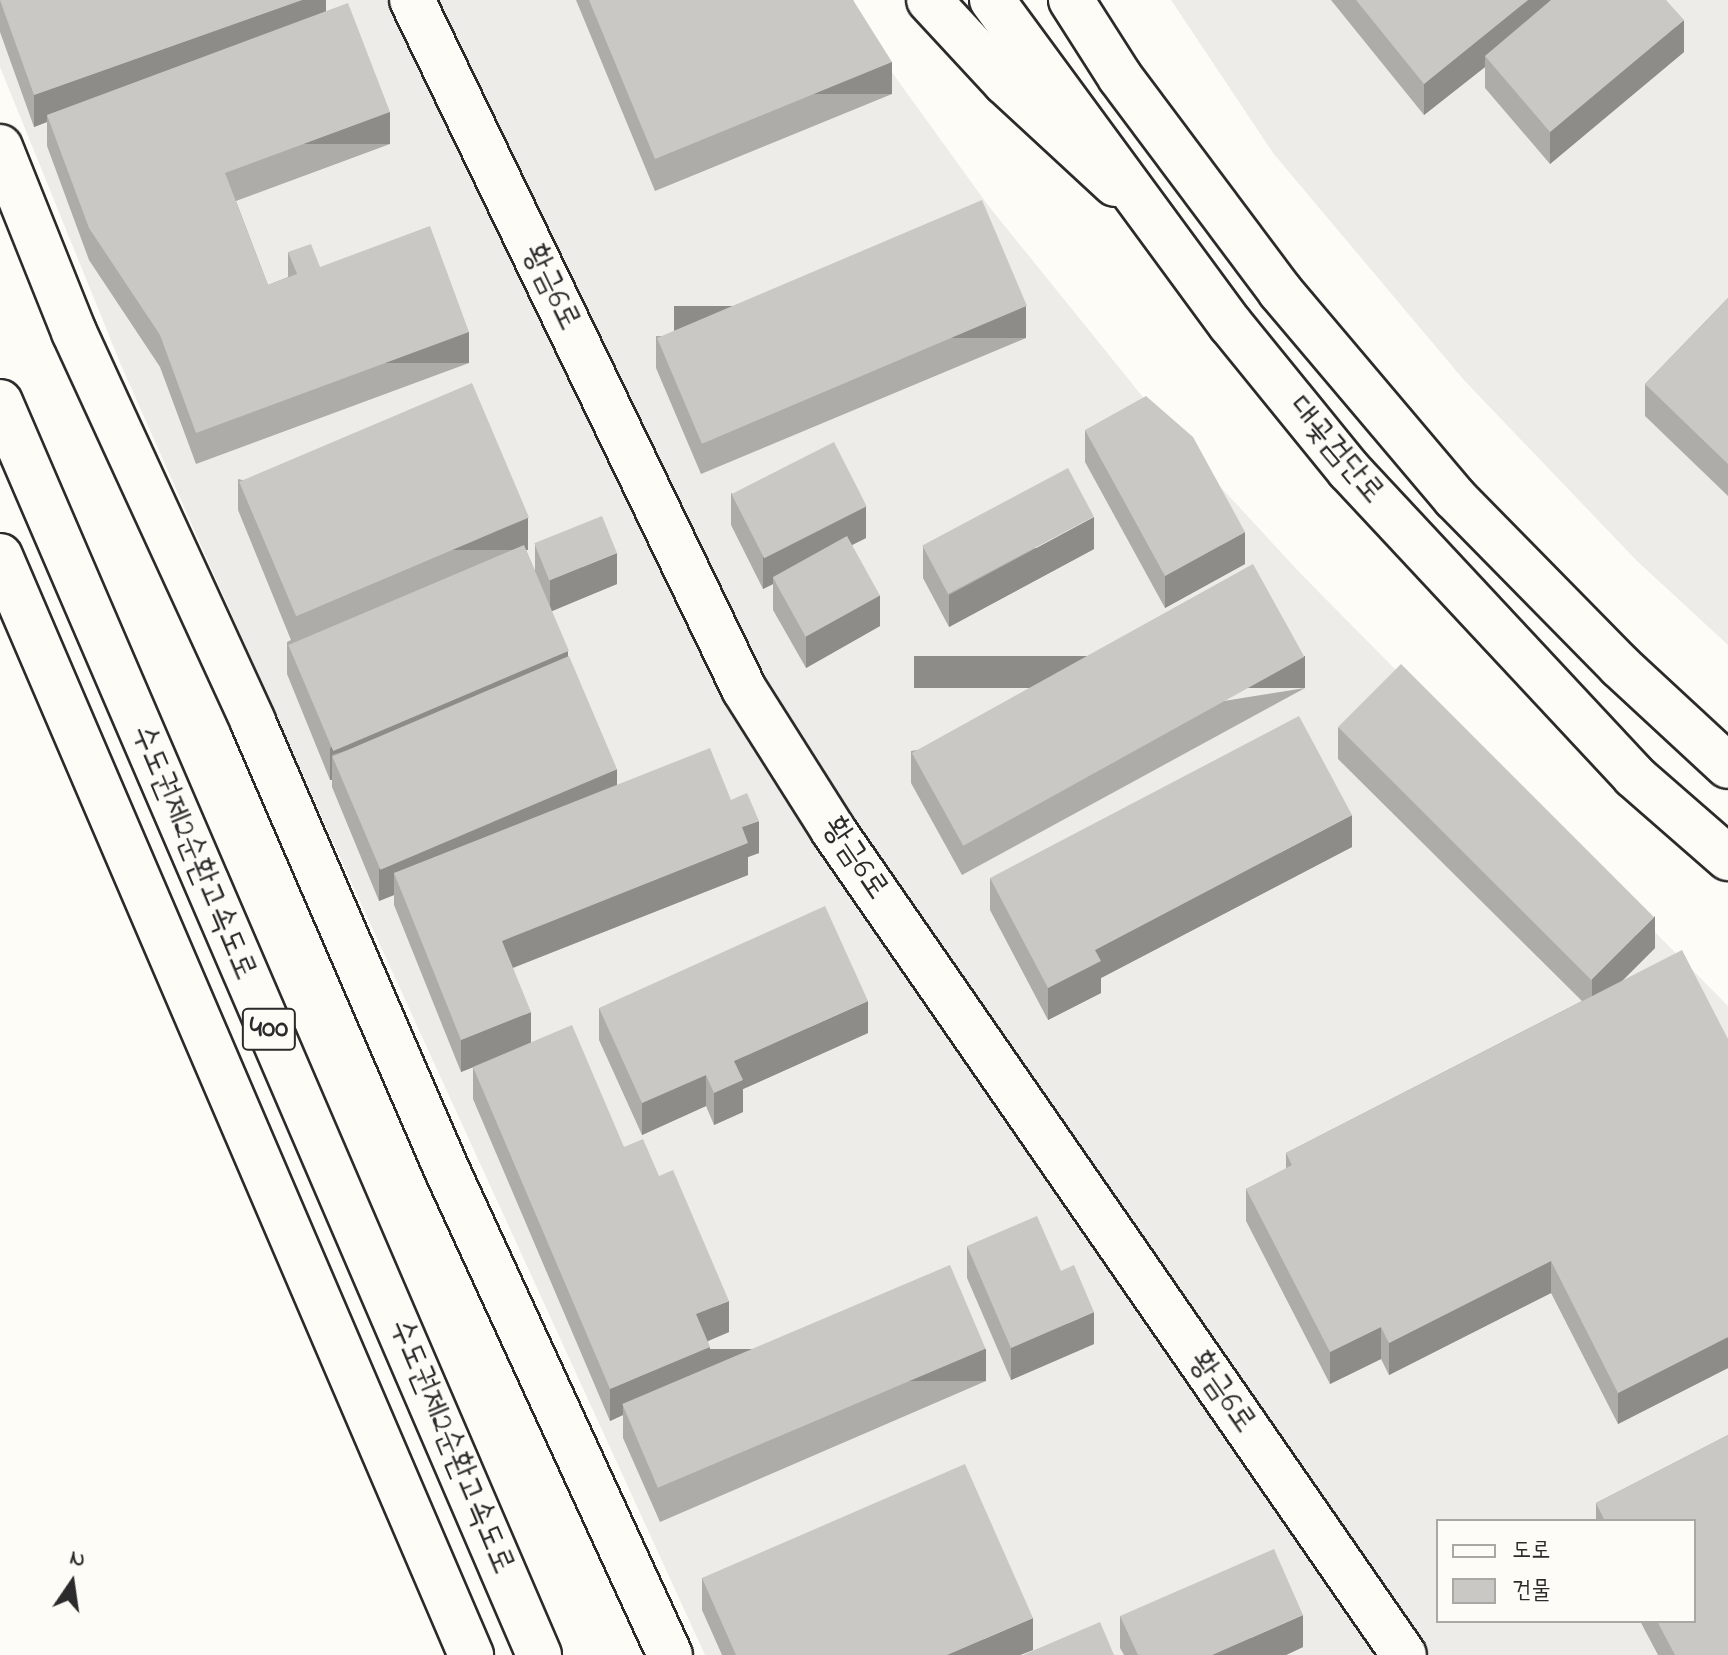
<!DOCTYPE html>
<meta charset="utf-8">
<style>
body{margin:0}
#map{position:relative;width:1728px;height:1655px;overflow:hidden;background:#fdfcf7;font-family:"Indie Flower","Poor Story",sans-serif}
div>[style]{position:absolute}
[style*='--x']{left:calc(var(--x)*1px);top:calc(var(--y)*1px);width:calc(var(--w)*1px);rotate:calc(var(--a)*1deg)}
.built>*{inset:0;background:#edece8}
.roads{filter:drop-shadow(2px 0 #2b2b2b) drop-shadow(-2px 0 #2b2b2b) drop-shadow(0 2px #2b2b2b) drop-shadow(0 -2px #2b2b2b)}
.minor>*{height:44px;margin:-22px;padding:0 22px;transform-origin:22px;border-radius:22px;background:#fdfcf7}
.major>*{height:44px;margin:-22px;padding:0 22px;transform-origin:22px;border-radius:22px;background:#fdfcf7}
.highway>*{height:44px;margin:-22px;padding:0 22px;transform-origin:22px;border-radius:22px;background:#fdfcf7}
.wall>*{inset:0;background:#adaca9}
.shaded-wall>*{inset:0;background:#8d8c89;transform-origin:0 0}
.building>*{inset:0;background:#c9c8c4;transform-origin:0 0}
span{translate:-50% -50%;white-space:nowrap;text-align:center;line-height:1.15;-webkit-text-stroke:6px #fdfcf7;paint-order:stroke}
.shield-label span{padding:2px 6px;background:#fdfcf7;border:2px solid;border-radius:6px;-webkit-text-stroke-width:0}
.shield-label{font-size:30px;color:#2b2b2b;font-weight:700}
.street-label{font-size:32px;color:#2b2b2b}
.legend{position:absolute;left:1436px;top:1519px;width:260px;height:104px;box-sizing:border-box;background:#fdfcf7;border:2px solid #a9a8a5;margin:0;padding:10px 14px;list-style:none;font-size:24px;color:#2b2b2b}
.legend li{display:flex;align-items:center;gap:16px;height:40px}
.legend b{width:40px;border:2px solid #a9a8a5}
.north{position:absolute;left:32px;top:1543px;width:80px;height:80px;-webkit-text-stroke:6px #fdfcf7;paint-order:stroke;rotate:13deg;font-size:22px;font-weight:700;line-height:32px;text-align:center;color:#2b2b2b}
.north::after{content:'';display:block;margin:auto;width:28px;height:36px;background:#2b2b2b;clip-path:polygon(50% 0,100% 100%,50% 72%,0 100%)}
</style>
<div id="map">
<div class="built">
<div style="clip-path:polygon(evenodd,0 0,847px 0,891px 71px,987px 204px,1180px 443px,1301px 574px,1728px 1006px,1728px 1655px,705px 1655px,332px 840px,121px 365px,0 67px,0 0,1438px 1521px,1694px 1521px,1694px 1621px,1438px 1621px,1438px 1521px)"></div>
<div style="clip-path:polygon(1171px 0,1728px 0,1728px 645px,1637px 561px,1463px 379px,1273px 153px)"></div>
</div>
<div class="roads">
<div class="minor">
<div style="--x:412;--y:0;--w:765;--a:64.27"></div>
<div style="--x:744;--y:689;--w:167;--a:57.7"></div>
<div style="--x:833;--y:830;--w:1003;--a:55.31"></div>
<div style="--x:929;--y:0;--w:112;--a:47.2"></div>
<div style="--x:1005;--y:82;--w:150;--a:42.8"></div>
<div style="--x:0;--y:147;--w:199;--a:68.2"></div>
<div style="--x:74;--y:332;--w:429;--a:65.3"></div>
<div style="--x:253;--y:722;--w:486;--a:66.6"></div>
<div style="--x:446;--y:1168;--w:536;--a:65.3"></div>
</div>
<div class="major">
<div style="--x:992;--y:0;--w:403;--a:53.7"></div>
<div style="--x:1231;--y:325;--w:187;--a:50.9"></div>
<div style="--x:1349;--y:470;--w:418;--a:47"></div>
<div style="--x:1634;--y:776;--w:125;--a:41.1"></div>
<div style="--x:1071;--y:0;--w:91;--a:57.5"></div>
<div style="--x:1120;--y:77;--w:267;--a:53.2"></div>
<div style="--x:1280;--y:291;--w:271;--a:49.8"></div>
<div style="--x:1455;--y:498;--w:235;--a:45.5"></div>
<div style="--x:1620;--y:666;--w:147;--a:42.8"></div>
</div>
<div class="highway">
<div style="--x:0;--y:402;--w:1364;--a:66.72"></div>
<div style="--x:0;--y:556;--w:1196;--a:66.8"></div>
</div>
</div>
<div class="wall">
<div style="clip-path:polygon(0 0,326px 0,326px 11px,390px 144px,236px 201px,268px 285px,288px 277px,288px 252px,320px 267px,469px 363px,196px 464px,160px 367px,89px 260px,47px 146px,47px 122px,34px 127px,0 32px)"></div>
<div style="clip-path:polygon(576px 0,853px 0,892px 94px,655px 191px)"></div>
<div style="clip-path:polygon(1331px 0,1666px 0,1684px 52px,1550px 164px,1485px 88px,1485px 67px,1424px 115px)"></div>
<div style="clip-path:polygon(1728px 298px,1728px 496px,1645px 416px,1645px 384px)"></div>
<div style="clip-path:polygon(656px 336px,1026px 338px,701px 474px,656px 368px)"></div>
<div style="clip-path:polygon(1085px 430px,1245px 564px,1165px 608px,1085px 462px)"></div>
<div style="clip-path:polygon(238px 479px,528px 550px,526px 550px,535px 571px,535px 544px,617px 584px,551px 611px,617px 785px,731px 800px,759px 853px,748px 857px,748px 875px,513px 968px,531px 1043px,624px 1147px,729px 1332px,708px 1341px,710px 1368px,986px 1381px,660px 1522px,623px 1438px,623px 1415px,610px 1421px,473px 1099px,473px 1067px,481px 1064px,461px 1072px,394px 905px,394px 895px,379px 901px,332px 787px,332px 780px,330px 780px,287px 674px,287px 642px,291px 640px,238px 510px)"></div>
<div style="clip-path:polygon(731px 493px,866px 538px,852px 545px,880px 626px,806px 668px,773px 610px,773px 584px,763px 589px,731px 525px)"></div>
<div style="clip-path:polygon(923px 546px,1094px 549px,949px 627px,923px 578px)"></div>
<div style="clip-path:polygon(1305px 688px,962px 875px,911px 783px,911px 751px)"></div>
<div style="clip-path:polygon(1338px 727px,1655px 948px,1622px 981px,1728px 1039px,1728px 1368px,1618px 1424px,1551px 1293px,1389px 1375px,1381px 1359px,1330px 1384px,1246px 1221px,1246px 1189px,1286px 1169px,1286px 1153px,1582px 1001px,1338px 759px)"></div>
<div style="clip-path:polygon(1352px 847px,1101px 978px,1101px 993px,1048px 1020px,990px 910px,990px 878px)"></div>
<div style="clip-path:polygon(599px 1008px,868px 1033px,743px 1089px,743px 1112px,714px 1125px,706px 1106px,642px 1135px,599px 1040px)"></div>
<div style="clip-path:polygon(967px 1246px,1094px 1344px,1011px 1380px,967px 1278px)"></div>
<div style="clip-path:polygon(1728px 1435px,1728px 1655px,1658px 1655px,1640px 1621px,1694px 1621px,1694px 1521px,1596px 1521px,1596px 1503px)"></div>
<div style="clip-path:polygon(702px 1578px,1033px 1650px,1020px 1655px,722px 1655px,702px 1610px)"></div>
<div style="clip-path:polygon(1120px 1616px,1303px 1647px,1286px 1655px,1124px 1655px,1120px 1648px)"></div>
</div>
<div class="shaded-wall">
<div style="clip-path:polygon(302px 0,326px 0,326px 23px,47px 115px,47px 122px,34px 127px,34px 95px)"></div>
<div style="clip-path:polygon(1528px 0,1569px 0,1485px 56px,1485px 67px,1424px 115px,1424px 84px)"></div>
<div style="clip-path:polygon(1684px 20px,1684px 52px,1550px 164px,1550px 132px)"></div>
<div style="left:892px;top:62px;width:32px;height:256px;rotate:90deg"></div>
<div style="left:390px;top:112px;width:32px;height:176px;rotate:90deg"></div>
<div style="left:1026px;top:306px;width:32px;height:352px;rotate:90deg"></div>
<div style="left:469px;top:332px;width:31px;height:291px;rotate:90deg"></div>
<div style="clip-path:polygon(866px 506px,866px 538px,776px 583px,773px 578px,773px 584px,763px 589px,763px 557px)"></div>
<div style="clip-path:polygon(1094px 517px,1094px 549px,949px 627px,949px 595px)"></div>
<div style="left:528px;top:518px;width:32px;height:254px;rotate:90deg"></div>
<div style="clip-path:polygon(1245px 532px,1245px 564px,1165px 608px,1165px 576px)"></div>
<div style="clip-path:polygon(617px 553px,617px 584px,550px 612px,550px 580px)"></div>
<div style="clip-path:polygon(880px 595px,880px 626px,806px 668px,806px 636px)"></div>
<div style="clip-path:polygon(568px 651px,568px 683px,332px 755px,332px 780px,330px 780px,330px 748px)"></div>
<div style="left:1305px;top:656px;width:32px;height:391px;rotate:90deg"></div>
<div style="clip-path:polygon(617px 769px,617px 801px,394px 873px,394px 895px,379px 901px,379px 869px)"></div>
<div style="clip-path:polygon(1352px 815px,1352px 847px,1101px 978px,1101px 993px,1048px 1020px,1048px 988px,1095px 950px)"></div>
<div style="clip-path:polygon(759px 821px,759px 853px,748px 857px,748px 875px,502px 972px,502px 941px,742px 827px)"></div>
<div style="clip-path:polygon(1655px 916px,1655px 948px,1592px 1011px,1592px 979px)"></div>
<div style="clip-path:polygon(868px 1001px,868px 1033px,743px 1089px,743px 1112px,714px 1125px,714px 1093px,734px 1061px)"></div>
<div style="clip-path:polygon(531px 1012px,531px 1044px,461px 1072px,461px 1040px)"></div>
<div style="clip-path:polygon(706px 1075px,706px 1106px,642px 1135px,642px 1103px)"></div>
<div style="clip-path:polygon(1551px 1261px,1551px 1293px,1389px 1375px,1389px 1343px)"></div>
<div style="clip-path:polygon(729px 1301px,729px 1332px,696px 1346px,696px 1314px)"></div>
<div style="clip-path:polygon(1094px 1312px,1094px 1344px,1011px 1380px,1011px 1348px)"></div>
<div style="clip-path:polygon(1381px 1327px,1381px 1359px,1330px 1384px,1330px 1352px)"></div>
<div style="clip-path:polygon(1728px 1337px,1728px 1368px,1618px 1424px,1618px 1393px)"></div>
<div style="clip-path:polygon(710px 1347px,710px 1379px,623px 1406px,623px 1415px,610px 1421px,610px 1389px)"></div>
<div style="left:986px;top:1349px;width:32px;height:355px;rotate:90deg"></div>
<div style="clip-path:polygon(1303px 1615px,1303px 1647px,1286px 1655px,1212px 1655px)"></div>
<div style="clip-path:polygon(1033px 1618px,1033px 1650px,1020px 1655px,947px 1655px)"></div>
</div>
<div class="building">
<div style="clip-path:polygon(0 0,302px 0,34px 95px)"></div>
<div style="clip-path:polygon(589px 0,853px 0,892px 62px,655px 159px)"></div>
<div style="clip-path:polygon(1356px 0,1528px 0,1424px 84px)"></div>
<div style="clip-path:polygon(1551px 0,1666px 0,1684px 20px,1550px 132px,1485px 56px)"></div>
<div style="clip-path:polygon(348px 3px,390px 112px,225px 173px,268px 285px,297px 274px,288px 252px,311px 244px,320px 267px,430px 226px,469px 332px,196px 433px,160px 335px,89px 228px,47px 115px)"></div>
<div style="left:982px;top:200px;width:115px;height:353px;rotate:67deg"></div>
<div style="clip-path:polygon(1728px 298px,1728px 464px,1645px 384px)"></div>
<div style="left:472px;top:383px;width:146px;height:253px;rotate:67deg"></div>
<div style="clip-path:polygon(1146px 396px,1193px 437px,1245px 532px,1165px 576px,1085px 430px)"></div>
<div style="left:834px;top:442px;width:72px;height:115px;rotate:63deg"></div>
<div style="left:1068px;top:468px;width:55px;height:165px;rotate:62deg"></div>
<div style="left:602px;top:516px;width:40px;height:73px;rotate:68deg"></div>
<div style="left:847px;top:536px;width:68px;height:85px;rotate:61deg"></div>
<div style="left:524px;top:545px;width:115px;height:256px;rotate:67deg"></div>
<div style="left:1253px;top:564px;width:106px;height:390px;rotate:61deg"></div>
<div style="left:569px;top:656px;width:123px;height:257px;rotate:67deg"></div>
<div style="left:1401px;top:664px;width:358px;height:89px;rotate:45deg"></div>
<div style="clip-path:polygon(1299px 716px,1352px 815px,1095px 950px,1101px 961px,1048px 988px,990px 878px)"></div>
<div style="clip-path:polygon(710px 748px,731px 800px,747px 793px,759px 821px,742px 827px,748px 843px,502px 941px,531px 1012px,461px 1040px,394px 873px)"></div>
<div style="clip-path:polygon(825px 906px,868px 1001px,734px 1061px,743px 1080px,714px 1093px,706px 1075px,642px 1103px,599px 1008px)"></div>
<div style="clip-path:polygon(1682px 950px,1728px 1039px,1728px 1337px,1618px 1393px,1551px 1261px,1389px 1343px,1381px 1327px,1330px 1352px,1246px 1189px,1292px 1165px,1286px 1153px)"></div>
<div style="clip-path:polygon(572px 1025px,624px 1147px,643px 1139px,659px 1176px,673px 1170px,729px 1301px,696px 1314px,710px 1347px,610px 1389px,473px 1067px)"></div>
<div style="clip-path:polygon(1037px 1216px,1061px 1271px,1074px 1265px,1094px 1312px,1011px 1348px,967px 1246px)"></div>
<div style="left:950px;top:1265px;width:91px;height:356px;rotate:67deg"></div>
<div style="clip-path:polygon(1728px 1435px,1728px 1655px,1675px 1655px,1657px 1621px,1694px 1621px,1694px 1521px,1605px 1521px,1596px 1503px)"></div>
<div style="clip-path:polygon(965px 1464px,1033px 1618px,947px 1655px,736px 1655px,702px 1578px)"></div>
<div style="clip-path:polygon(1274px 1549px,1303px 1615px,1212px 1655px,1138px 1655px,1120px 1616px)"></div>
<div style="clip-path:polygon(1100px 1622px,1114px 1655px,1023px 1655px)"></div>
</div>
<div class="shield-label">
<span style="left:269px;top:1029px">400</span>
</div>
<div class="street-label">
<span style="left:550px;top:288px;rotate:64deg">황금6로</span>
<span style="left:1335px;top:451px;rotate:50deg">대곶검단로</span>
<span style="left:192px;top:853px;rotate:67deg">수도권제2순환고속도로</span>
<span style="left:854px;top:859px;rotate:56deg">황금6로</span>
<span style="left:1221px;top:1393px;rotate:55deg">황금6로</span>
<span style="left:450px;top:1447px;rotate:67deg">수도권제2순환고속도로</span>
</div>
<ul class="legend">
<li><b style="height:10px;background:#fdfcf7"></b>도로</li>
<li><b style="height:22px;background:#c9c8c4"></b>건물</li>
</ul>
<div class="north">N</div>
</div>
